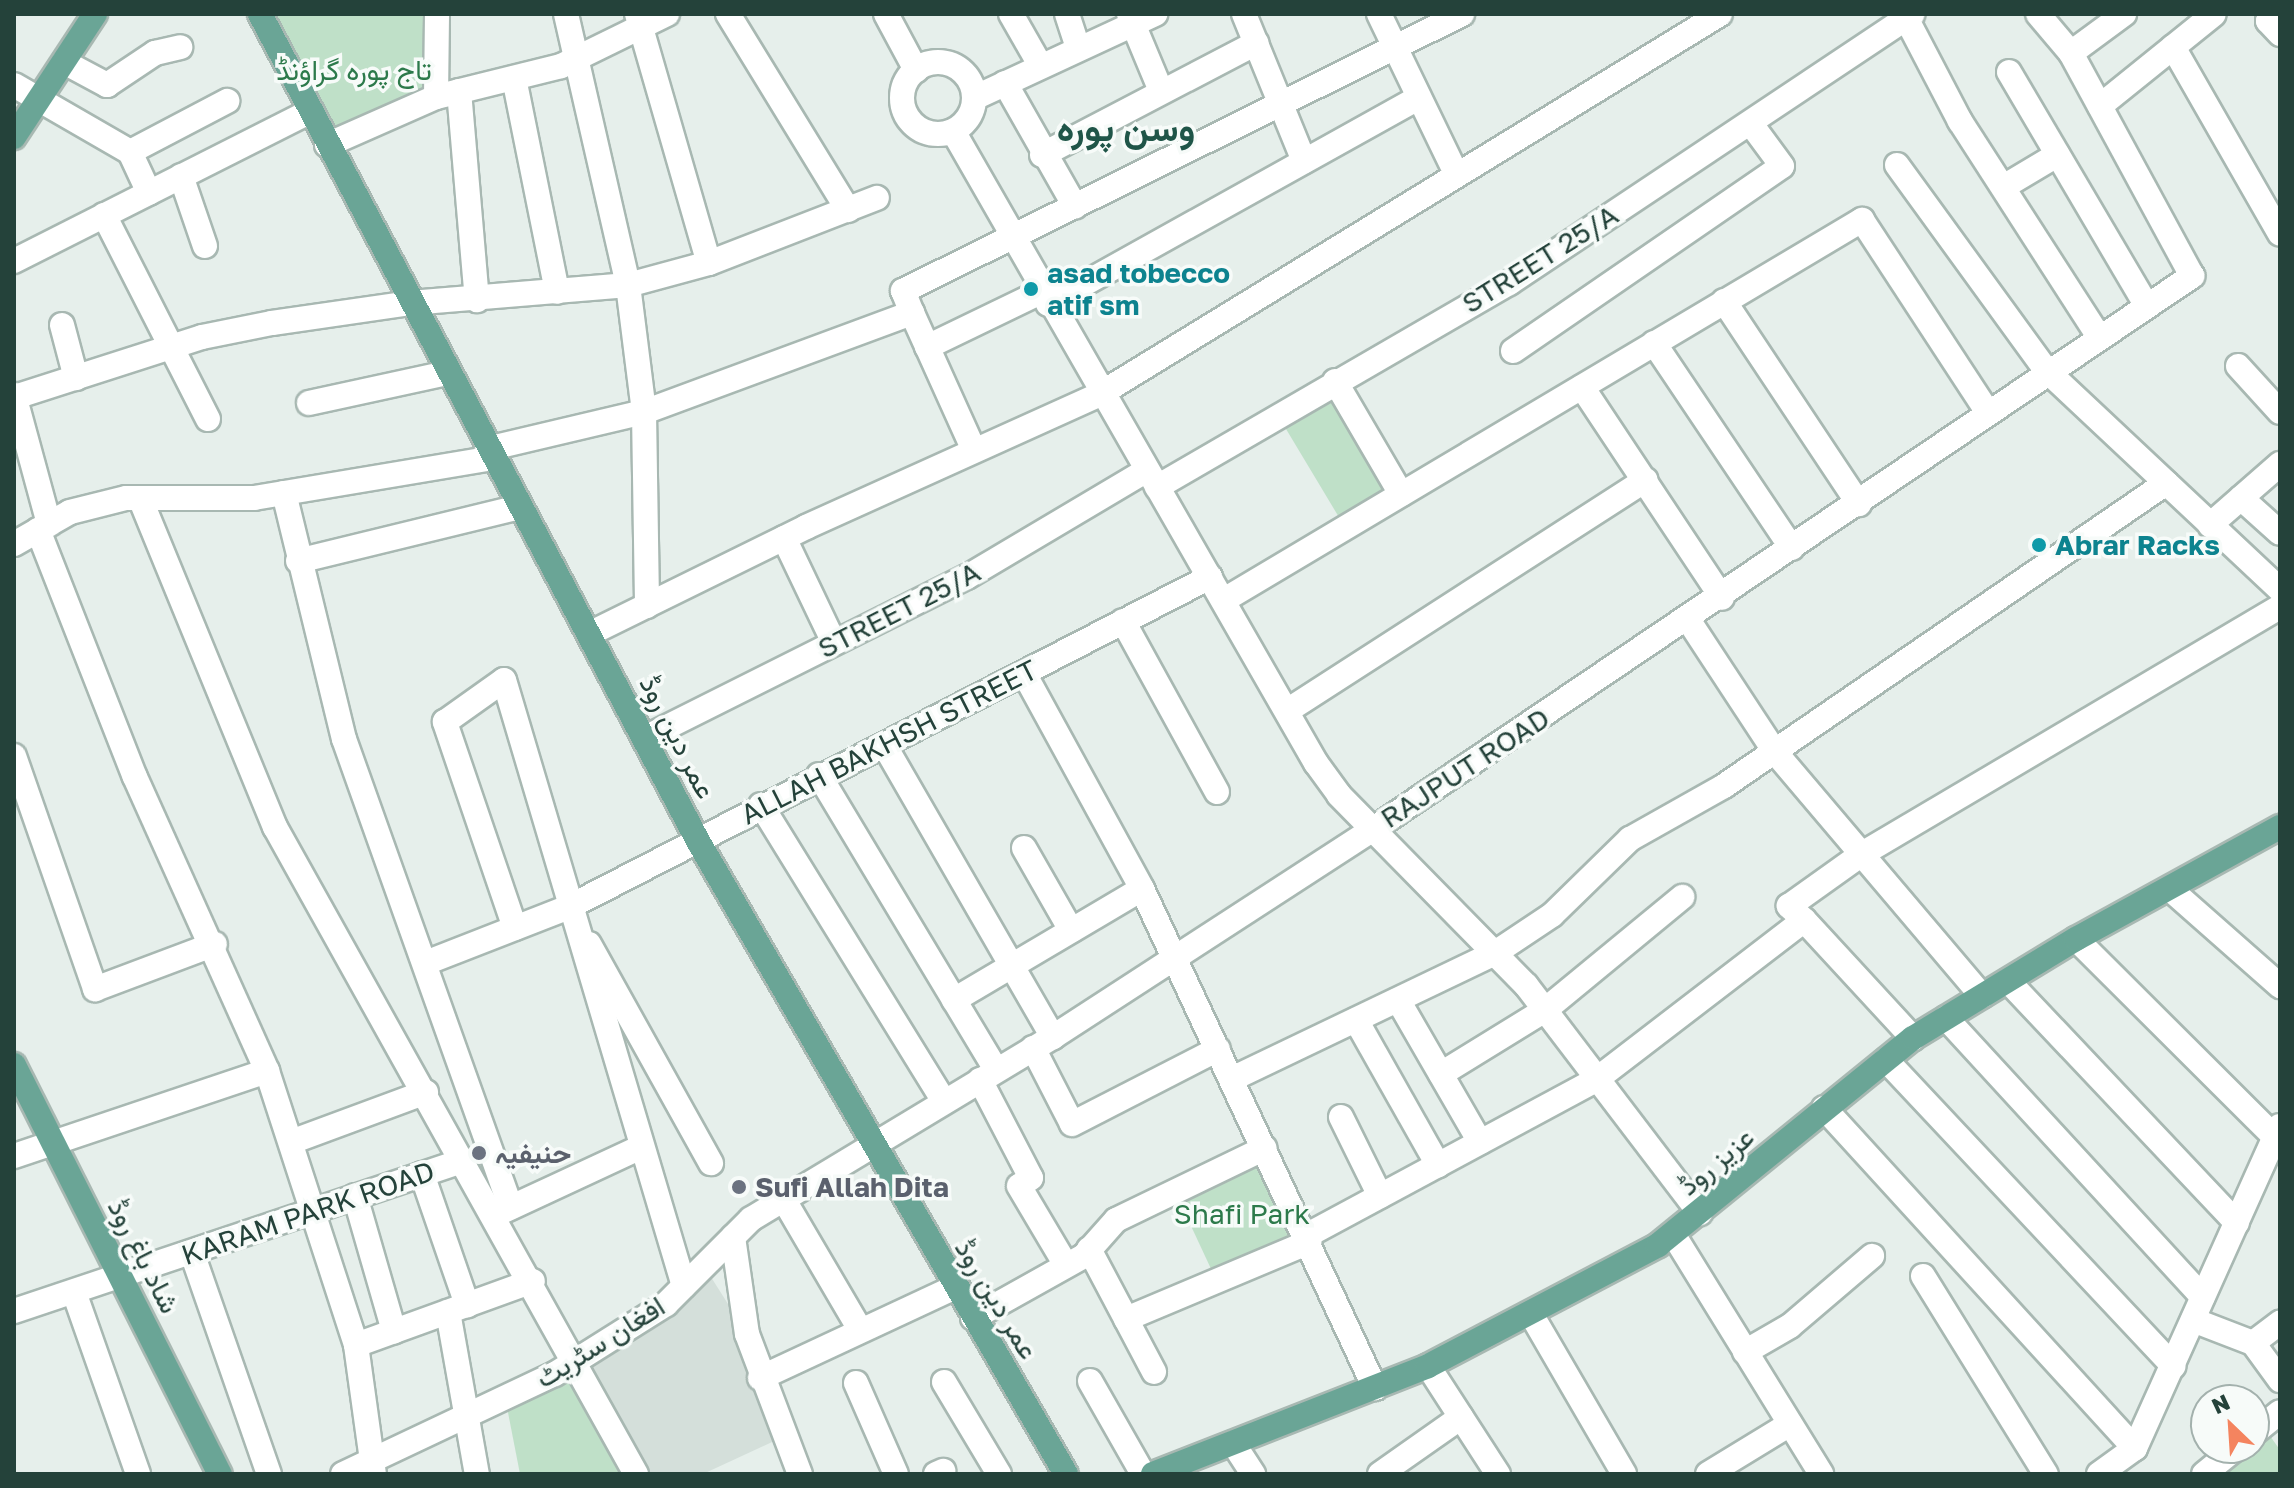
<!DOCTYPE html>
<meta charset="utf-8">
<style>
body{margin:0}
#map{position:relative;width:2294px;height:1488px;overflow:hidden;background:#e6efeb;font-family:"Golos Text",Vazirmatn,sans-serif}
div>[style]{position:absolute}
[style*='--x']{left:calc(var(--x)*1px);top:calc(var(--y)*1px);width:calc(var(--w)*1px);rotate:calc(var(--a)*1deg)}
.built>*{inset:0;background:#d4dfda}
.green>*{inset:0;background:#bfe0c8;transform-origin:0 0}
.roads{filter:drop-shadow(2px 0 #a8b8b2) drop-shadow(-2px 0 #a8b8b2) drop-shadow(0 2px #a8b8b2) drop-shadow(0 -2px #a8b8b2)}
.minor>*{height:24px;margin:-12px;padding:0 12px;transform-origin:12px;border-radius:12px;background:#fff}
.minor>.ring{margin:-12px;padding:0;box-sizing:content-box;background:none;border:24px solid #fff;border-radius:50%}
.major>*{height:24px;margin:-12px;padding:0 12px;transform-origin:12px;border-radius:12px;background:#6aa596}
.dots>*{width:22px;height:22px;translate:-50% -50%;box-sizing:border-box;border:4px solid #f7fbf9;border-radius:50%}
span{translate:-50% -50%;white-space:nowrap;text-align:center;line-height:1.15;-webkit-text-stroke:7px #f7fbf9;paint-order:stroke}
.park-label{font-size:28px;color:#2d7a4b}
.street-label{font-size:28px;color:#24423a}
.culture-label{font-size:28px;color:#0d838f;font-weight:700}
.left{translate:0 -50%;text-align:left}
.worship-label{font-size:28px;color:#5b616d;font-weight:700}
.district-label{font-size:36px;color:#1f5548;font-weight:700}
.frame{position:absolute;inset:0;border:16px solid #24423a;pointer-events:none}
.north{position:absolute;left:2190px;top:1384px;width:80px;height:80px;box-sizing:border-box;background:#f7fbf9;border:2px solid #a3b1ad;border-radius:50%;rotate:335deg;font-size:22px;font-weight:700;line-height:32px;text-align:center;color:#24423a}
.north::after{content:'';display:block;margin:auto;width:28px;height:36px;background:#f4845f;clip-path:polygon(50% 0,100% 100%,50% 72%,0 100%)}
</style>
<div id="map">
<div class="built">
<div style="clip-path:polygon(704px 1266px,747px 1334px,785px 1436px,703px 1474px,636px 1474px,577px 1360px)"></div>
</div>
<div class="green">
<div style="clip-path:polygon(263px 14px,437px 14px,436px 97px,327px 145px)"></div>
<div style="left:1335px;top:398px;width:104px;height:58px;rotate:59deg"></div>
<div style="left:1265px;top:1148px;width:104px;height:100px;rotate:65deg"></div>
<div style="clip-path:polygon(577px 1360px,636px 1474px,520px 1474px,505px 1397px)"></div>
<div style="clip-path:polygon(2263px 1426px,2280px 1450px,2280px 1474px,2204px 1474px,2236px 1448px,2254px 1448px,2254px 1433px)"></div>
</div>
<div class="roads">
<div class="minor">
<div style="--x:566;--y:14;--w:278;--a:77.1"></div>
<div style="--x:628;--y:285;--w:128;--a:82.8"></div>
<div style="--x:644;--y:412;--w:194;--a:89.1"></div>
<div style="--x:637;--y:14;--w:259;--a:73.9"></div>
<div style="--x:728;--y:14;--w:230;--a:58.5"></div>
<div style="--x:886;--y:14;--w:64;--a:61.8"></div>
<div style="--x:1011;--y:14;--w:56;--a:60.3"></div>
<div style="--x:1067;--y:14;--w:35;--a:72"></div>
<div style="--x:1129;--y:14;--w:83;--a:67.4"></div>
<div style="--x:1244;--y:14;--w:159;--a:67.8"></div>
<div style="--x:1379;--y:14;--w:174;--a:64.2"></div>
<div style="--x:1904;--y:14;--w:121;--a:62.4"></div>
<div style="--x:1960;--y:121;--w:255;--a:57.2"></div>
<div style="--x:2272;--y:14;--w:8;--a:120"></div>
<div style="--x:2268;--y:21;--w:18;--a:47"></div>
<div style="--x:2173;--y:47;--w:215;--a:60.2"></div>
<div style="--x:2071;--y:53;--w:66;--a:-36.3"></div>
<div style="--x:64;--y:62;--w:49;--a:28.1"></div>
<div style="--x:107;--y:85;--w:58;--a:-33.7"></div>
<div style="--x:155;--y:53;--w:26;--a:-13"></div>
<div class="ring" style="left:902px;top:62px;width:48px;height:48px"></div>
<div style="--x:2009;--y:72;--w:270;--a:59.5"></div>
<div style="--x:514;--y:78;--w:218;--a:78.6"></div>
<div style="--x:1005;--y:83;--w:142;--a:60.4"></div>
<div style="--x:14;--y:85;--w:134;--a:30"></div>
<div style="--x:130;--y:152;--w:45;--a:65.1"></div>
<div style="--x:459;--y:91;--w:210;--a:85.1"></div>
<div style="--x:436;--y:97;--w:83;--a:-89.3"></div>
<div style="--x:974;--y:98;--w:200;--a:-24.9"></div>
<div style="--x:2100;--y:106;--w:146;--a:-38.9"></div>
<div style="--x:953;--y:131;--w:729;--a:60.13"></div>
<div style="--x:1316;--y:763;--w:39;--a:54"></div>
<div style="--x:1339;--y:795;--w:267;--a:45.5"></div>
<div style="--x:1526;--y:985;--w:287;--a:52.7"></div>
<div style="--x:327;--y:145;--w:119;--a:-23.8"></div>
<div style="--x:436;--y:97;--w:129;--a:-13.9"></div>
<div style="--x:561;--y:66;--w:118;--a:-26.1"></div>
<div style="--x:130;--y:152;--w:110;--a:-27.7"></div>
<div style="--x:1042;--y:155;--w:242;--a:-27.6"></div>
<div style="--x:1897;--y:165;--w:252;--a:54"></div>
<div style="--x:2045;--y:369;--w:323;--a:43.2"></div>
<div style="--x:181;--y:176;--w:74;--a:71.1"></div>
<div style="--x:2005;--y:186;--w:61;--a:-30.8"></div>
<div style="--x:104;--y:215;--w:229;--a:63"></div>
<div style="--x:14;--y:261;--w:330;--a:-26.8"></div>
<div style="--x:1724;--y:301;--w:244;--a:56.4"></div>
<div style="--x:1048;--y:304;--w:422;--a:-29.1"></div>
<div style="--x:912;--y:313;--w:150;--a:65.7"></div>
<div style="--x:62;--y:325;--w:55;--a:75.2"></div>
<div style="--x:1654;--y:343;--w:247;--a:56.1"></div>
<div style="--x:927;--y:347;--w:127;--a:-25.8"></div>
<div style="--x:1513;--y:351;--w:326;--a:-34.5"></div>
<div style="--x:1782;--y:166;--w:52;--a:-126.4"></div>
<div style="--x:2238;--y:366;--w:62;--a:47.6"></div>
<div style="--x:1335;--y:381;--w:131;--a:59.7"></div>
<div style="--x:1582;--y:387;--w:253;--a:56.4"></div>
<div style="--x:14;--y:395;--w:134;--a:74.8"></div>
<div style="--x:15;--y:397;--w:196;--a:-17.8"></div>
<div style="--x:202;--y:337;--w:71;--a:-11.3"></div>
<div style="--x:272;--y:323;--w:139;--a:-8.2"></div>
<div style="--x:410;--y:303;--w:219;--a:-4.7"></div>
<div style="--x:628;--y:285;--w:84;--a:-15.2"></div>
<div style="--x:709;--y:263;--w:180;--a:-21.2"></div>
<div style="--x:309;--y:403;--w:141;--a:-12.3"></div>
<div style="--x:487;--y:449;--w:161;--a:-13.3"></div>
<div style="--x:644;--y:412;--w:286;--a:-20.3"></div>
<div style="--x:912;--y:313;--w:24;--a:-112"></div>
<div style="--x:903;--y:291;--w:624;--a:-26.36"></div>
<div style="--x:1157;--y:487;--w:407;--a:-30.1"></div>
<div style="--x:1509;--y:283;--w:485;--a:-33.7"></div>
<div style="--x:284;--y:493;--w:253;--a:76.3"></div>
<div style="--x:344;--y:739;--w:497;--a:70.4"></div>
<div style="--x:140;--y:498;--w:356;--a:67.7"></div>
<div style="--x:275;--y:827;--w:741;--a:60.84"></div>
<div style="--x:2241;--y:498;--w:52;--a:41.9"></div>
<div style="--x:2210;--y:525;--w:93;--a:-41.1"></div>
<div style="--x:38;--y:530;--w:265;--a:68.6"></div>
<div style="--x:135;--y:777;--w:322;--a:65.8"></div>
<div style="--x:267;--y:1071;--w:288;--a:72"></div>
<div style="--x:356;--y:1345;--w:130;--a:82.1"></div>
<div style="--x:784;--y:538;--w:116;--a:64.5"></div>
<div style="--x:14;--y:544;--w:64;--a:-29.7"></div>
<div style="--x:70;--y:512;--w:58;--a:-14"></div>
<div style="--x:126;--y:498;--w:128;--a:0"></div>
<div style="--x:254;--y:498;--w:241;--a:-9.5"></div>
<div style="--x:298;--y:561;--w:228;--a:-13.7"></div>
<div style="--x:1224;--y:600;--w:743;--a:-30.78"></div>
<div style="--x:1862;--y:220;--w:228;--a:56.8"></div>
<div style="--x:1123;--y:621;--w:195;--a:61.2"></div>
<div style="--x:1689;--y:621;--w:157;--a:56.7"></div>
<div style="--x:1775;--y:752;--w:320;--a:49.7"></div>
<div style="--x:591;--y:633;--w:240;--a:-26.2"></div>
<div style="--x:806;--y:527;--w:323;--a:-24.3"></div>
<div style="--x:1100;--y:394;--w:727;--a:-31.5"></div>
<div style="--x:1025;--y:675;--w:244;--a:61.3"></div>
<div style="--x:1142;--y:889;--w:551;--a:64.97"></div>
<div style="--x:1290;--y:709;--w:423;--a:-32.8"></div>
<div style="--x:645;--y:738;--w:360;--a:-26.6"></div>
<div style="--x:967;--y:577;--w:209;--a:-30.7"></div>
<div style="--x:886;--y:748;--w:334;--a:60"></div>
<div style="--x:14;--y:756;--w:247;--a:70.8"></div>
<div style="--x:95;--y:989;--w:128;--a:-20.6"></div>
<div style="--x:819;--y:775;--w:344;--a:59"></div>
<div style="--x:761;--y:805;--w:348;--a:58.3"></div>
<div style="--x:1024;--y:848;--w:95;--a:60.2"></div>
<div style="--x:2170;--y:889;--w:147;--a:41.4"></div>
<div style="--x:1804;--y:920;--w:161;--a:47.3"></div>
<div style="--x:515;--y:928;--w:218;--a:-108.8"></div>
<div style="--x:445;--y:722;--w:72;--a:-35.4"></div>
<div style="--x:504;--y:680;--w:632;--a:73.46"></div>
<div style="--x:2076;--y:939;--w:281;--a:44.9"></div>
<div style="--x:589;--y:944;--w:251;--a:60.9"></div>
<div style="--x:428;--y:962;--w:151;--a:-21.3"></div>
<div style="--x:569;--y:907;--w:721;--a:-27.24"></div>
<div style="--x:2008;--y:981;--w:333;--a:46.6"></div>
<div style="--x:954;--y:1000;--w:218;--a:-30.6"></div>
<div style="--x:1398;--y:1000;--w:164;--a:60"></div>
<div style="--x:1946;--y:1018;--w:379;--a:47.4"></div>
<div style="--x:1356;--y:1020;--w:167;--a:60.5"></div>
<div style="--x:1033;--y:1048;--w:85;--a:62.8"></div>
<div style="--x:1072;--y:1124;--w:164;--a:-27.2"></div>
<div style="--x:1886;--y:1060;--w:420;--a:46.8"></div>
<div style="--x:1441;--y:1074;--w:122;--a:-31.6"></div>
<div style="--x:1545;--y:1010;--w:178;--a:-39.5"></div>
<div style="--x:1232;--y:1079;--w:292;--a:-25.6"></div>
<div style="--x:1495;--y:953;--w:69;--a:-33.7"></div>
<div style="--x:1552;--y:915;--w:109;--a:-44.3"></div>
<div style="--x:1630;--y:839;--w:108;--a:-29.4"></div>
<div style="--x:1724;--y:786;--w:536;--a:-34.43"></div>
<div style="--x:980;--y:1080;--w:110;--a:62.5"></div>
<div style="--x:1031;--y:1178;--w:14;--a:146"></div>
<div style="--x:1019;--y:1186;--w:92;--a:59.3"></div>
<div style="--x:1824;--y:1108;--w:461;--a:47.6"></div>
<div style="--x:1341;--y:1117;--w:88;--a:63.7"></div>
<div style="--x:291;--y:1142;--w:144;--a:-20.3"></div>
<div style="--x:14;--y:1156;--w:267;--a:-18.6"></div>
<div style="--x:422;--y:1174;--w:139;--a:71"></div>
<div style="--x:355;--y:1196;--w:141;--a:73.9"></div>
<div style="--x:784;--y:1200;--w:148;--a:59.6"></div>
<div style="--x:499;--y:1213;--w:154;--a:-24.9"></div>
<div style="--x:1673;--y:1234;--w:282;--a:58.3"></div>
<div style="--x:1306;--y:1236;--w:331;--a:-28.3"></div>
<div style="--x:1597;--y:1079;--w:261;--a:-37.5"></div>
<div style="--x:1804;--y:920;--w:21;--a:-137"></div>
<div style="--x:1789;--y:906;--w:90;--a:-35.5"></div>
<div style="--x:1862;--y:854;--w:486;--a:-30.6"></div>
<div style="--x:733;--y:1237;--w:98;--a:81.8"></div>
<div style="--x:747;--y:1334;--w:150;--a:69.3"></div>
<div style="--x:1089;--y:1249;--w:139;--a:62.1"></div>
<div style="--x:192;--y:1253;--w:234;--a:70.8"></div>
<div style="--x:1923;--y:1276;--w:233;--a:58.2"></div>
<div style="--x:74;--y:1292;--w:193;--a:70.6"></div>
<div style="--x:14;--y:1311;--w:475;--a:-18.5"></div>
<div style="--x:448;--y:1312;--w:165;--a:79.9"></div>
<div style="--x:1531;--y:1314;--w:185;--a:59.8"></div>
<div style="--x:973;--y:1318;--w:127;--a:-29.2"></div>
<div style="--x:1084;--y:1256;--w:48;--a:-48.4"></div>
<div style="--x:1116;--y:1220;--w:165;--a:-25.8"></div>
<div style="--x:1126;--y:1319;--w:199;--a:-22.8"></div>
<div style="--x:2193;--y:1320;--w:64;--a:21"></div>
<div style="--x:2253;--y:1343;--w:46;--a:53.9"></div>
<div style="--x:2253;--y:1343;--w:34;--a:-37"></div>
<div style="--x:356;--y:1345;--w:188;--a:-19.9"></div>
<div style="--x:1745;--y:1352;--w:52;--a:-30"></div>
<div style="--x:1790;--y:1326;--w:108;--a:-40.5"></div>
<div style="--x:1428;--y:1366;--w:129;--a:57.1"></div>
<div style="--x:760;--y:1378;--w:215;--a:-25"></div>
<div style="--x:1090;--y:1381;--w:107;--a:60.3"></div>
<div style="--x:944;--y:1382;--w:107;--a:59.1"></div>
<div style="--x:856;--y:1383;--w:99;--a:66.3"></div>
<div style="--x:2254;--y:1433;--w:33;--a:-39"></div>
<div style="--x:1233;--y:1443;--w:37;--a:57"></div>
<div style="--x:343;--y:1474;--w:234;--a:-25.3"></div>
<div style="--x:555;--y:1374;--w:131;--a:-32.2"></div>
<div style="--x:666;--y:1304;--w:120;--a:-45"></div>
<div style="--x:751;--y:1219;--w:353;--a:-31.1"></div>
<div style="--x:1053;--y:1037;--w:380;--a:-33"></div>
<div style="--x:1372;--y:830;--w:990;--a:-34.04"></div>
<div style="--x:2192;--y:276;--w:254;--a:-118.5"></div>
<div style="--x:2071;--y:53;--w:51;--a:-130.2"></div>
<div style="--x:936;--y:1474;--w:8;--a:-23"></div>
<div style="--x:1380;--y:1474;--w:99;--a:-35.1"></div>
<div style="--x:1708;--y:1474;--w:96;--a:-31.4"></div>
<div style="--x:2099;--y:1474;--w:44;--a:-35.8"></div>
<div style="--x:2135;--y:1448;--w:353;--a:-65.8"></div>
<div style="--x:2204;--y:1474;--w:41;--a:-39.1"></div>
</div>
<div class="major">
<div style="--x:260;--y:14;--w:936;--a:62.09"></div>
<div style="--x:698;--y:841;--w:732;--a:59.83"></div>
<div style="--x:14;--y:137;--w:147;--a:-56.6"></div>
<div style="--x:14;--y:1065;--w:458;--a:63.3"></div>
<div style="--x:1153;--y:1474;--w:295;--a:-21.4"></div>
<div style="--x:1428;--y:1366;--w:260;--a:-27.7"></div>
<div style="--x:1658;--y:1245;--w:328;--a:-39.1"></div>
<div style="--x:1913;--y:1038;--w:191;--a:-31.3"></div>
<div style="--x:2076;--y:939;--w:233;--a:-28.8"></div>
</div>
</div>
<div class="dots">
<div style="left:1031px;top:289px;background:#0f9aa8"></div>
<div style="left:2039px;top:545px;background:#0f9aa8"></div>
<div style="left:479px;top:1153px;background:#6b7280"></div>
<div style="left:739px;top:1187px;background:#6b7280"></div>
</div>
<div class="park-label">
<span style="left:354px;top:70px">تاج پورہ گراؤنڈ</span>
<span style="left:1242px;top:1214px">Shafi Park</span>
</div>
<div class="street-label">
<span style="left:1540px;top:259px;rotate:-32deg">STREET 25/A</span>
<span style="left:899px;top:610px;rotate:-27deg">STREET 25/A</span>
<span style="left:678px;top:737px;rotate:63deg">عمر دین روڈ</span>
<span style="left:889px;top:742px;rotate:-27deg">ALLAH BAKHSH STREET</span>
<span style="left:1465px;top:768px;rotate:-33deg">RAJPUT ROAD</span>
<span style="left:1716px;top:1161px;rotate:-40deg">عزیز روڈ</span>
<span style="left:308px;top:1213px;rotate:-19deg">KARAM PARK ROAD</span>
<span style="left:144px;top:1256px;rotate:63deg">شاد باغ روڈ</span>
<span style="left:997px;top:1299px;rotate:59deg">عمر دین روڈ</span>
<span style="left:600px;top:1342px;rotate:-32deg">افغان سٹریٹ</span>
</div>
<div class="culture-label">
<span class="left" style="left:1047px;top:289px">asad tobecco<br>atif sm</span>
<span class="left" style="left:2055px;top:545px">Abrar Racks</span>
</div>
<div class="worship-label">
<span class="left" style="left:495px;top:1153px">حنیفیہ</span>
<span class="left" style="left:755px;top:1187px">Sufi Allah Dita</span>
</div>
<div class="district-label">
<span style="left:1126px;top:128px">وسن پورہ</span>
</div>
<div class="frame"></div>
<div class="north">N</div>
</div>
